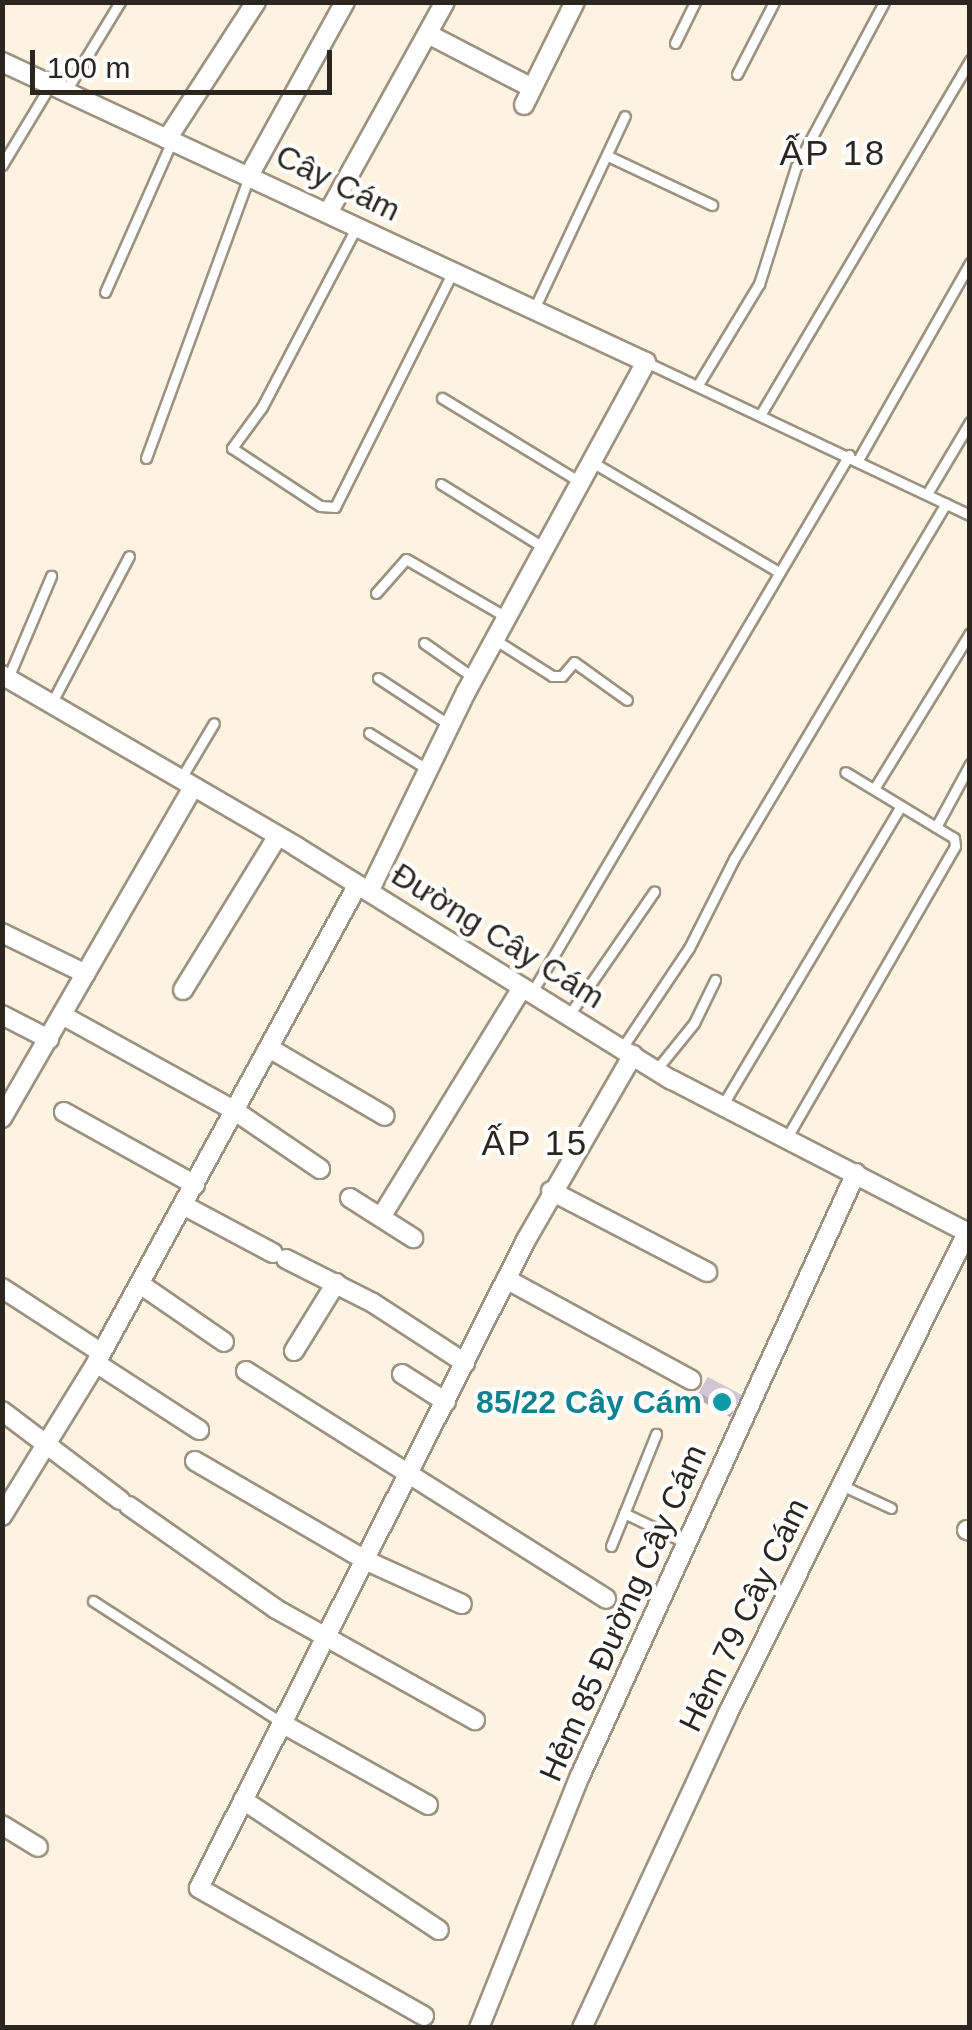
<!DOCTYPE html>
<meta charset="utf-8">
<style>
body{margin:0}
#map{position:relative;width:972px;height:2030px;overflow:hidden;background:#fef3e1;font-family:Arial,sans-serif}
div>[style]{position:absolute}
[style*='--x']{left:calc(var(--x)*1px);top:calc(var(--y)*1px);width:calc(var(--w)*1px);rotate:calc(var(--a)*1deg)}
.roads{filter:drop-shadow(2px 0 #9b9281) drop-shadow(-2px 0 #9b9281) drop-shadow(0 2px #9b9281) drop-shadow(0 -2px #9b9281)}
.lane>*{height:9px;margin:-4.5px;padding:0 4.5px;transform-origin:4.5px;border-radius:4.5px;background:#fff}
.street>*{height:18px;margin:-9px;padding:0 9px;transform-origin:9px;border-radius:9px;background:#fff}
.wall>*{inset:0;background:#b4a9b8}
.building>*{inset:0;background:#d1c5d6;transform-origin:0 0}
.dots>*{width:28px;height:28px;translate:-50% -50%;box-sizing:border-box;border:5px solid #fff;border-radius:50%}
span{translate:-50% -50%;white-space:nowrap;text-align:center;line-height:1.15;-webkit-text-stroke:8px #fff;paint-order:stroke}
.street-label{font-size:32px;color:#2b2720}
.culture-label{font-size:32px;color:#0d838f;font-weight:700}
.right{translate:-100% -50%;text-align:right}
.neighbourhood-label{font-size:35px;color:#2b2720;letter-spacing:2.5px}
.frame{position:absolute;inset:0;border:5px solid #2b2720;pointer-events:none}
.scale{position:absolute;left:30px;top:50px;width:302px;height:45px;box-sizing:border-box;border:5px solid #2b2720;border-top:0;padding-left:12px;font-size:30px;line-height:35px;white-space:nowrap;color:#2b2720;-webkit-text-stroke:8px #fff;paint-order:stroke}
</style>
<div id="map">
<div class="roads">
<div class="lane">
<div style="--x:675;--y:43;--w:46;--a:-64"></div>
<div style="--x:737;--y:74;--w:81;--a:-62.8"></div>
<div style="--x:64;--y:94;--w:108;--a:-58.7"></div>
<div style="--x:608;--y:156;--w:115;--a:25.2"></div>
<div style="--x:2;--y:165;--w:91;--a:-58.9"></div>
<div style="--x:357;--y:226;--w:204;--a:117.7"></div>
<div style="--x:262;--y:407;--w:51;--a:126.2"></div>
<div style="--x:232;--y:448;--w:105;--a:33.4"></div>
<div style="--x:320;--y:506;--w:15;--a:4"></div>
<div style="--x:335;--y:507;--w:264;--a:-63.4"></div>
<div style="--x:105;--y:292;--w:165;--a:-66.1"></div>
<div style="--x:534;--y:309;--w:213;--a:-64.8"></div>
<div style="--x:646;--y:362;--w:358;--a:25.3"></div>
<div style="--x:699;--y:383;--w:116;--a:-58.8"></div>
<div style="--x:759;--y:284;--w:123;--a:-72.5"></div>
<div style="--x:796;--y:167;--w:187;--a:-61.9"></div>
<div style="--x:442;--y:398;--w:162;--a:31.3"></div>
<div style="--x:762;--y:412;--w:409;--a:-59.4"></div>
<div style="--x:146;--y:458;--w:299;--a:-69.9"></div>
<div style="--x:858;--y:460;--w:227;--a:-60.4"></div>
<div style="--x:592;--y:462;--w:217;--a:30.5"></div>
<div style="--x:441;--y:484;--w:120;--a:31.7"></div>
<div style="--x:927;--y:494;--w:84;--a:-59.2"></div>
<div style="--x:376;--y:593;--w:45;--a:-48.6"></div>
<div style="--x:406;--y:559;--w:116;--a:30.1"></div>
<div style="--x:494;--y:639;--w:69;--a:32.5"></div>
<div style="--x:552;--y:676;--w:10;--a:0"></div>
<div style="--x:562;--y:676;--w:18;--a:-49"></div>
<div style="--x:574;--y:662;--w:65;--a:35.6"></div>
<div style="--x:424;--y:643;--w:61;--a:35"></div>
<div style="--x:8;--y:678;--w:111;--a:-67.1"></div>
<div style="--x:378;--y:678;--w:87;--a:33.3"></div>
<div style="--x:51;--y:704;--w:167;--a:-62.2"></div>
<div style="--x:369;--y:733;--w:72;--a:31.9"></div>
<div style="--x:180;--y:780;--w:66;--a:-59.2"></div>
<div style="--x:874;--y:789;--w:183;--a:-58.4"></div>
<div style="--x:936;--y:827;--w:72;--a:-61.6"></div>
<div style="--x:531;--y:994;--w:626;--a:-59.46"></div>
<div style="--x:569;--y:1015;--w:150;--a:-55.4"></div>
<div style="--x:622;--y:1048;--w:120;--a:-56.2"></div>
<div style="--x:689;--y:948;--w:100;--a:-63.2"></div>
<div style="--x:734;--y:859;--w:414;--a:-59.2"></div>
<div style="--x:656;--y:1070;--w:60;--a:-51"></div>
<div style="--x:694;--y:1023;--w:48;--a:-64"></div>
<div style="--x:722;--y:1106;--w:349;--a:-59.2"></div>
<div style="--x:786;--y:1139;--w:338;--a:-60"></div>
<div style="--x:955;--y:846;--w:8;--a:-97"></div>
<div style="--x:954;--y:838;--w:127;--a:-148.8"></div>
<div style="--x:841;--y:1485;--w:55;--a:24.7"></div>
<div style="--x:624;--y:1513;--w:69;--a:25.8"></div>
<div style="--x:611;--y:1546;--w:121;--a:-68.1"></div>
<div style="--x:93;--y:1601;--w:224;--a:32.8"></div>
</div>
<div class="street">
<div style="--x:428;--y:34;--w:117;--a:27.4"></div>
<div style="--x:2;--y:62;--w:710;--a:24.98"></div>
<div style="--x:646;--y:362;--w:376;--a:118.6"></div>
<div style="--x:466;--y:692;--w:222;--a:115.9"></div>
<div style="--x:524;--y:105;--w:115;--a:-63.7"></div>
<div style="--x:167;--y:139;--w:163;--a:-57"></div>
<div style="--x:250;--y:174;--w:196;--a:-61.1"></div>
<div style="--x:328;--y:213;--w:241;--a:-61"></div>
<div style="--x:2;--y:675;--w:341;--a:30.2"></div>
<div style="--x:297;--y:847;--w:441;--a:31.9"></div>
<div style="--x:672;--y:1080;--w:335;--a:27.3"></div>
<div style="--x:2;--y:933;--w:93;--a:26"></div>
<div style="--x:183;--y:990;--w:180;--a:-58.4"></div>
<div style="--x:2;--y:1015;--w:53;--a:27.1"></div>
<div style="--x:62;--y:1015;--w:198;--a:29"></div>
<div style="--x:235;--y:1111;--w:103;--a:34.3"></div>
<div style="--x:269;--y:1048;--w:134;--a:30.4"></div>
<div style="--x:64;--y:1112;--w:150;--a:29.1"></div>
<div style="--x:2;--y:1118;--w:382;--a:-60"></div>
<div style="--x:551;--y:1191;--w:176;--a:27.4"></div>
<div style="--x:350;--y:1198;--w:75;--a:32.4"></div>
<div style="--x:183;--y:1205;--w:102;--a:28.1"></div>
<div style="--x:381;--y:1217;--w:269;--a:-58.4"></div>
<div style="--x:286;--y:1259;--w:97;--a:26.8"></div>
<div style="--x:373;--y:1303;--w:110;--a:33.1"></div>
<div style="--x:506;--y:1279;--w:211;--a:28.6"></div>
<div style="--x:140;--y:1284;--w:102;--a:34.6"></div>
<div style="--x:2;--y:1288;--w:117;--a:33.1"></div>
<div style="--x:294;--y:1351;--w:80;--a:-58.3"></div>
<div style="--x:96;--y:1363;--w:123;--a:33"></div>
<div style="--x:246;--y:1371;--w:426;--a:32.3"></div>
<div style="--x:402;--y:1374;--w:52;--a:32.5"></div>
<div style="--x:2;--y:1411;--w:148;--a:37"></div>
<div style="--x:195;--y:1461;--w:199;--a:30.2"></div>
<div style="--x:367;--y:1561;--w:104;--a:24.4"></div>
<div style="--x:129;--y:1506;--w:179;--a:35"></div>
<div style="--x:276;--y:1609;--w:228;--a:29.2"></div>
<div style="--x:2;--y:1516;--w:180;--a:-58.4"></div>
<div style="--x:96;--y:1363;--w:544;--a:-61.31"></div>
<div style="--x:967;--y:1530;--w:3;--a:18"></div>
<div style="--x:283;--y:1724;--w:166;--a:29.2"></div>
<div style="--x:243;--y:1800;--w:235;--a:33.6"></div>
<div style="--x:2;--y:1825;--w:42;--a:31.4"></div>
<div style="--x:424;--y:2016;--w:259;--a:-150.4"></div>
<div style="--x:199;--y:1888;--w:726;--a:-63.22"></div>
<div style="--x:526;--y:1240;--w:214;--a:-60"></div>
<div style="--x:479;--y:2028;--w:271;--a:-68.2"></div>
<div style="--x:580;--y:1776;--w:663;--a:-65.41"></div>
<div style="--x:582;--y:2028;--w:345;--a:-65.1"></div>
<div style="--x:727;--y:1715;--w:538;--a:-63.53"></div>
</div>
</div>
<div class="wall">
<div style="clip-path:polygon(708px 1377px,734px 1412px,730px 1417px,696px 1398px)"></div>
</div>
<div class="building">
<div style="left:708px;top:1377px;width:38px;height:18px;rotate:28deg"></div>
</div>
<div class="dots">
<div style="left:722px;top:1402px;background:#0f9aa8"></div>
</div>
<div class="street-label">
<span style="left:338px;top:183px;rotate:26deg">Cây Cám</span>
<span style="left:498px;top:936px;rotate:32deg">Đường Cây Cám</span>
<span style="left:623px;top:1613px;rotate:-66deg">Hẻm 85 Đường Cây Cám</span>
<span style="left:744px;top:1615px;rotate:-64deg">Hẻm 79 Cây Cám</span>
</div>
<div class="culture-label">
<span class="right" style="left:702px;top:1402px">85/22 Cây Cám</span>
</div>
<div class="neighbourhood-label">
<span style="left:833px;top:153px">ẤP 18</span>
<span style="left:535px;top:1143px">ẤP 15</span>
</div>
<div class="frame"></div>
<div class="scale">100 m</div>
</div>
